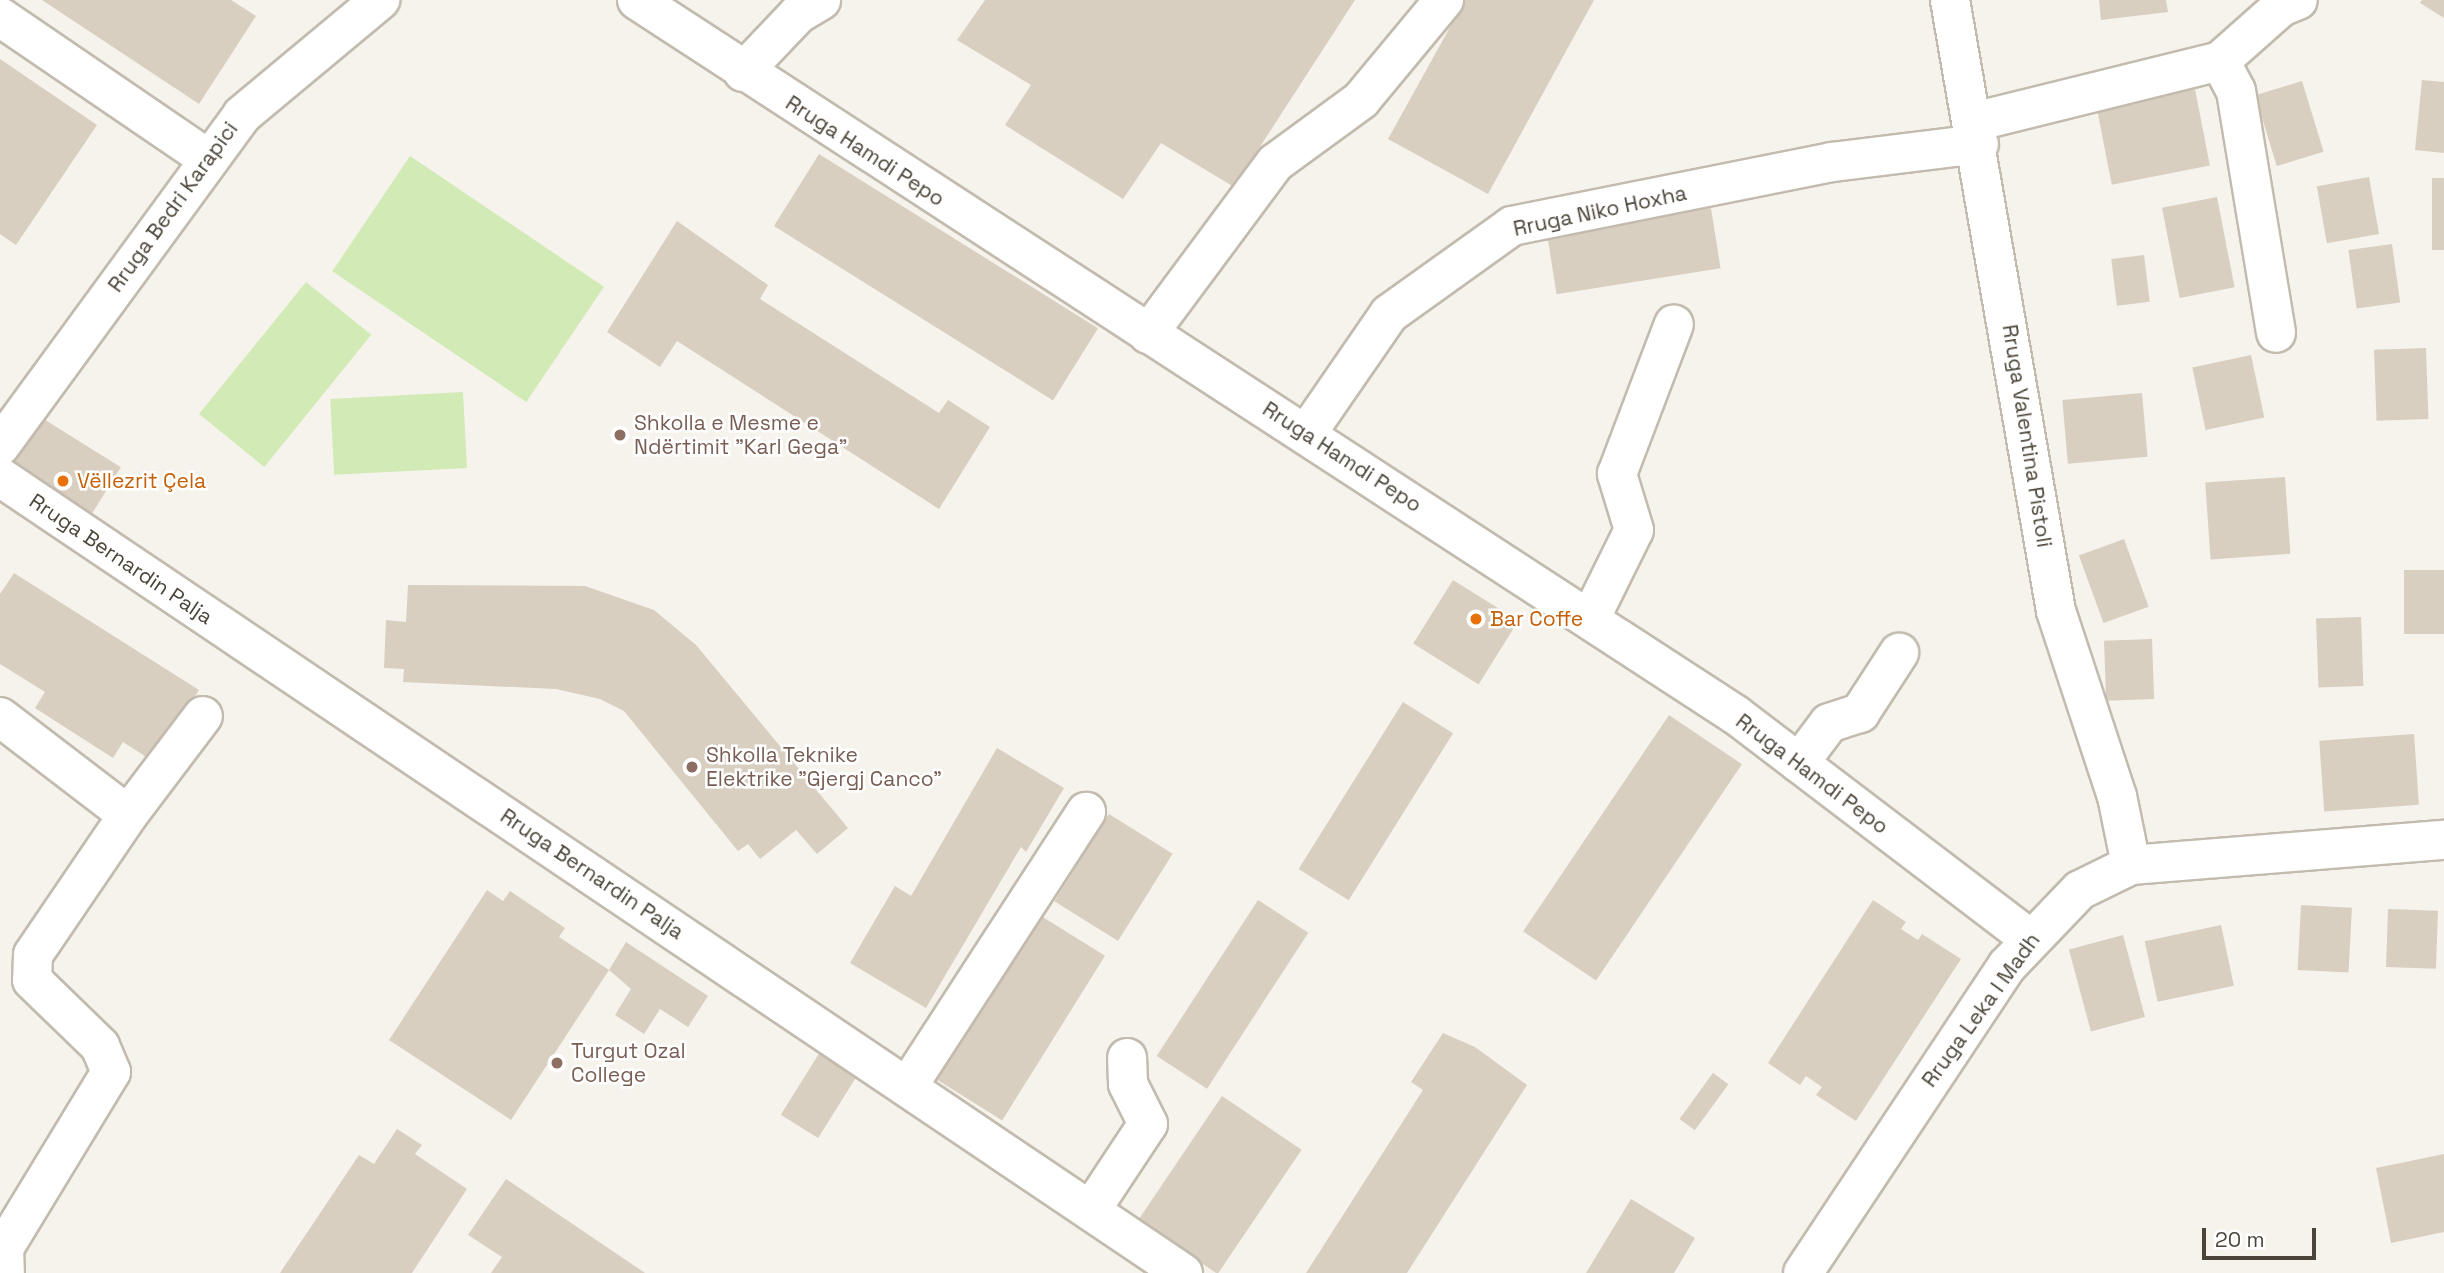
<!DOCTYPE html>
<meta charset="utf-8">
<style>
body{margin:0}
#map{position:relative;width:2444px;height:1273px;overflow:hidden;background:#f6f3ec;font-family:"Space Grotesk",sans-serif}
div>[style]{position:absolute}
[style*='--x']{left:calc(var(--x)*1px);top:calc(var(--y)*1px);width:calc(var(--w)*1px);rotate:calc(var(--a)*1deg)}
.green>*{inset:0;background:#d2eab5;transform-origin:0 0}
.building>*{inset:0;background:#d8cfc1;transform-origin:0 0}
.roads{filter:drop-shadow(2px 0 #c2bbae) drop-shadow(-2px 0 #c2bbae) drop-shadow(0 2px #c2bbae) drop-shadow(0 -2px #c2bbae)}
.minor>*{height:38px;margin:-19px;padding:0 19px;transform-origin:19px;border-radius:19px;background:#fff}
.dots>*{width:19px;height:19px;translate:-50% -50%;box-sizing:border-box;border:4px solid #fff;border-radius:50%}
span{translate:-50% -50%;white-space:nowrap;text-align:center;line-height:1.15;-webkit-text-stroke:5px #fff;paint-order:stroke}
.street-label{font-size:21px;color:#4b4439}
.education-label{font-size:21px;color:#785e54}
.left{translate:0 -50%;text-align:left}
.food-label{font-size:21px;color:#c56008}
.scale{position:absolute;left:2202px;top:1228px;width:114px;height:32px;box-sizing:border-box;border:4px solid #4b4439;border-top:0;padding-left:9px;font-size:21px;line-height:24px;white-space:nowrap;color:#4b4439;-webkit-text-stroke:5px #fff;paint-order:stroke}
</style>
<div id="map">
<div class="green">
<div style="left:410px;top:156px;width:234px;height:139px;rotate:34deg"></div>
<div style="left:306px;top:282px;width:84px;height:170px;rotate:39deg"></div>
<div style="left:463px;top:392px;width:76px;height:133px;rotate:87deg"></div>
</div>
<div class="building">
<div style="clip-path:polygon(42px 0,231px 0,256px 16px,199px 104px)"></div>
<div style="clip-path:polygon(985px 0,1355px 0,1234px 187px,1161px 143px,1123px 199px,1005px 125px,1031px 85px,957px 40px)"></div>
<div style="clip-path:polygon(1465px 0,1594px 0,1488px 194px,1388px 139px)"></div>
<div style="clip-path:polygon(2099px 0,2166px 0,2168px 12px,2101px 20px)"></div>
<div style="clip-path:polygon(2422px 0,2444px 0,2444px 18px,2420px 3px)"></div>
<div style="clip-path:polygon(0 59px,97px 125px,16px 245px,0 234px)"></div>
<div style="clip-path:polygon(2422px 80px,2444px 82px,2444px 153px,2415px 150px)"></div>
<div style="left:2302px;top:81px;width:74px;height:49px;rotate:73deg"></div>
<div style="left:2195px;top:89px;width:78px;height:100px;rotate:79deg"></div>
<div style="left:819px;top:154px;width:329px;height:85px;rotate:32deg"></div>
<div style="left:2369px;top:177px;width:58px;height:53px;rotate:80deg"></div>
<div style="left:2432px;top:178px;width:12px;height:72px"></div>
<div style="left:2217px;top:197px;width:92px;height:56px;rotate:79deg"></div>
<div style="left:1711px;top:208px;width:61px;height:166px;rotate:81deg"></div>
<div style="clip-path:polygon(677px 221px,768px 285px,760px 299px,939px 413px,948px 400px,990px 427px,939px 509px,677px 341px,660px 367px,607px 332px)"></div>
<div style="left:2392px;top:244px;width:59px;height:44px;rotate:82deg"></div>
<div style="left:2144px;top:255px;width:47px;height:33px;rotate:83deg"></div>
<div style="left:2426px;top:348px;width:71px;height:52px;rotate:88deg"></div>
<div style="left:2251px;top:355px;width:64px;height:60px;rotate:78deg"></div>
<div style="left:2142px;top:393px;width:64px;height:80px;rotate:85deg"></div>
<div style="left:42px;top:418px;width:93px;height:58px;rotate:32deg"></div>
<div style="left:2285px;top:477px;width:77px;height:80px;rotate:86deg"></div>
<div style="left:2124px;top:539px;width:72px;height:48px;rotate:70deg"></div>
<div style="left:2444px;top:570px;width:64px;height:40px;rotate:90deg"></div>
<div style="clip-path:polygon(14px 573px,199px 690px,154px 762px,123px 742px,113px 758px,35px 708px,45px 692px,0 664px,0 594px)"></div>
<div style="left:1453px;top:580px;width:77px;height:75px;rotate:32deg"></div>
<div style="clip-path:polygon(408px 585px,585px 586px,654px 610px,696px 645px,848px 828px,817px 854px,796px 830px,760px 859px,748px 844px,738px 851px,624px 711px,600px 699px,556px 689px,403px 682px,404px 669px,384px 668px,386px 620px,406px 622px)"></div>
<div style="left:2361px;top:617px;width:69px;height:45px;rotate:88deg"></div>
<div style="left:2152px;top:639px;width:60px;height:48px;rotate:88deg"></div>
<div style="left:1403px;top:702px;width:59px;height:197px;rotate:32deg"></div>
<div style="left:1669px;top:715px;width:88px;height:261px;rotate:34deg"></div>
<div style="left:2414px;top:734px;width:71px;height:95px;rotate:86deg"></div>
<div style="clip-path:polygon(997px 748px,1064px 788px,1026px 852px,1021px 847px,926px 1008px,850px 963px,895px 886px,911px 896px)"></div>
<div style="left:1109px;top:814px;width:75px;height:103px;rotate:32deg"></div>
<div style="clip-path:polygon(487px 890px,503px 901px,510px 891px,565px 928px,559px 937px,609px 970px,511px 1120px,389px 1040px)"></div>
<div style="left:1258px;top:900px;width:60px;height:186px;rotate:33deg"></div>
<div style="clip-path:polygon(1873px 900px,1906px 922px,1901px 929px,1918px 940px,1922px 934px,1961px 959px,1856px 1121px,1816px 1095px,1822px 1087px,1806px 1076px,1800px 1085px,1768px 1063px)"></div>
<div style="left:2301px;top:905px;width:51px;height:65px;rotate:3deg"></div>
<div style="left:2388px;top:909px;width:50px;height:58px;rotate:2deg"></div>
<div style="left:1038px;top:914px;width:79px;height:194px;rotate:32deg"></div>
<div style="left:2221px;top:925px;width:62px;height:78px;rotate:78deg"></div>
<div style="left:2123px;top:935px;width:85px;height:56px;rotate:75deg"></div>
<div style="clip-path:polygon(626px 942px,708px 996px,688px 1027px,660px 1009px,644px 1034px,615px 1015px,631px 989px,609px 970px)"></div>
<div style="clip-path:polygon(1443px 1033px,1475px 1047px,1527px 1085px,1407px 1273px,1306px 1273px,1423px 1090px,1411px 1082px)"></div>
<div style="left:820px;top:1052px;width:44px;height:74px;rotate:32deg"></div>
<div style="left:1713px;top:1073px;width:19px;height:57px;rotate:36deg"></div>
<div style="left:1222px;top:1096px;width:96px;height:150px;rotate:34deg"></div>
<div style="clip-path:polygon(397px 1129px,422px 1145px,415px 1154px,467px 1189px,412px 1273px,280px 1273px,359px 1155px,374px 1164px)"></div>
<div style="clip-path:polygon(2444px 1154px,2444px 1232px,2391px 1243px,2376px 1168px)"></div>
<div style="clip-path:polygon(506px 1179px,645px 1273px,491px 1273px,502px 1257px,468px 1235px)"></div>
<div style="clip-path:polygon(1631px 1199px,1695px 1238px,1674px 1273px,1586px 1273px)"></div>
</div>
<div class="roads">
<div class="minor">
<div style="--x:637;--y:0;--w:1311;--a:33.05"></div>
<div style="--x:1736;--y:715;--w:370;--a:37.3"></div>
<div style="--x:1950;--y:0;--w:620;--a:80.16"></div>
<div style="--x:2056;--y:611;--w:195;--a:71.8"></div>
<div style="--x:2117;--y:796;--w:70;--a:78.5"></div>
<div style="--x:0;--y:17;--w:250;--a:34.3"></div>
<div style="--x:2220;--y:61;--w:34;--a:62"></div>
<div style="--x:2236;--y:91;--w:245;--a:80.6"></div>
<div style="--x:743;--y:72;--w:80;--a:-46.5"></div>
<div style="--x:798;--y:14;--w:27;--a:-31"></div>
<div style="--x:1974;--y:122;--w:253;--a:-13.9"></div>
<div style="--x:2220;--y:61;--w:81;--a:-41.5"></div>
<div style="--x:2281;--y:7;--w:18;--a:-22"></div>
<div style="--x:1148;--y:334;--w:213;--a:-53.4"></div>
<div style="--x:1275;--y:163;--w:107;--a:-36.2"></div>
<div style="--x:1361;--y:100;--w:130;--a:-50.3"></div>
<div style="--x:1307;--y:433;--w:145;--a:-55.4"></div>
<div style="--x:1389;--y:314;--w:151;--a:-35.6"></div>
<div style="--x:1512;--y:226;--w:326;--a:-11.3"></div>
<div style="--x:1832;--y:162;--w:148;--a:-7"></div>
<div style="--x:0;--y:446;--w:410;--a:-53.8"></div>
<div style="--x:242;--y:115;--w:180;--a:-39.8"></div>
<div style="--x:0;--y:477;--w:1426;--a:33.94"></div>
<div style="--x:1590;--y:619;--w:99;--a:-63.7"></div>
<div style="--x:1634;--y:530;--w:59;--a:-106.9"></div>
<div style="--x:1617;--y:474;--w:160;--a:-69.2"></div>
<div style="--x:0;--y:717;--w:161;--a:37.4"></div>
<div style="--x:128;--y:815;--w:169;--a:124.2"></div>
<div style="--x:33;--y:955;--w:25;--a:92"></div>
<div style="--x:32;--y:980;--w:95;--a:44.1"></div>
<div style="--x:100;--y:1046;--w:28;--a:67"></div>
<div style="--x:111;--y:1072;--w:206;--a:121.3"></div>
<div style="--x:4;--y:1248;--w:25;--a:88"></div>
<div style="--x:1799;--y:763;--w:50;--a:-53.1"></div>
<div style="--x:1829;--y:723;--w:33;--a:-18"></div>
<div style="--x:1860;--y:713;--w:72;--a:-57"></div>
<div style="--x:128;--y:815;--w:124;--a:-52.9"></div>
<div style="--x:908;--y:1086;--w:327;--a:-57"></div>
<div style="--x:1091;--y:1210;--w:103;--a:-56.5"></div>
<div style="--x:1148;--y:1124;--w:45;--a:-116.6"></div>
<div style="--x:1128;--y:1084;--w:26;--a:-92"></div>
<div style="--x:1803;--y:1273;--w:369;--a:-56.4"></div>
<div style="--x:2007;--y:966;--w:105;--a:-46.2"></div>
<div style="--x:2080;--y:890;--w:57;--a:-26.1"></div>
<div style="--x:2131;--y:865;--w:314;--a:-4.6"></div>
</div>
</div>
<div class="dots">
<div style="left:620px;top:435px;background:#8d6e63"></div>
<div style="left:63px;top:481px;background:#e8710a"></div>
<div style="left:1476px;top:619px;background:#e8710a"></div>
<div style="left:692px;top:767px;background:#8d6e63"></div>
<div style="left:557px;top:1063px;background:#8d6e63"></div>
</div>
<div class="street-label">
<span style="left:865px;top:151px;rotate:33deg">Rruga Hamdi Pepo</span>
<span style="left:173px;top:207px;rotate:-54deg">Rruga Bedri Karapici</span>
<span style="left:1600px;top:211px;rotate:-12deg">Rruga Niko Hoxha</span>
<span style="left:2027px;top:436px;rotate:81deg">Rruga Valentina Pistoli</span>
<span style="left:1342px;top:457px;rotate:33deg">Rruga Hamdi Pepo</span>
<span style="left:121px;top:559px;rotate:34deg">Rruga Bernardin Palja</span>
<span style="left:1812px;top:774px;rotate:37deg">Rruga Hamdi Pepo</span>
<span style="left:592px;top:874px;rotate:34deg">Rruga Bernardin Palja</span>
<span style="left:1981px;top:1010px;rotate:-54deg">Rruga Leka I Madh</span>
</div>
<div class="education-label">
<span class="left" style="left:634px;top:435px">Shkolla e Mesme e<br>Ndërtimit "Karl Gega"</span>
<span class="left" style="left:706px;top:767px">Shkolla Teknike<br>Elektrike "Gjergj Canco"</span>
<span class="left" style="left:571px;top:1063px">Turgut Ozal<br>College</span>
</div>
<div class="food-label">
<span class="left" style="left:77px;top:481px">Vëllezrit Çela</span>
<span class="left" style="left:1490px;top:619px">Bar Coffe</span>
</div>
<div class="scale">20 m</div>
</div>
